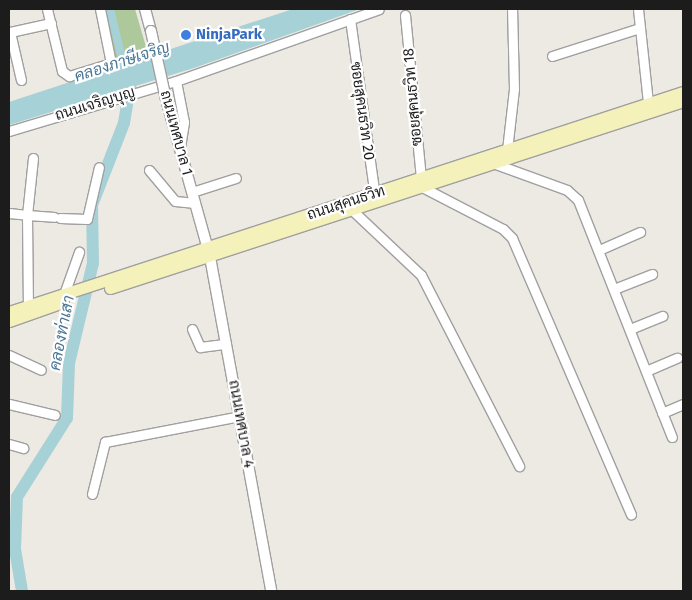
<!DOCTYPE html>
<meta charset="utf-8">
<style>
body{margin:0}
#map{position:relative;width:692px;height:600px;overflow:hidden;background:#ede9e3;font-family:"Fira Sans",Sarabun,sans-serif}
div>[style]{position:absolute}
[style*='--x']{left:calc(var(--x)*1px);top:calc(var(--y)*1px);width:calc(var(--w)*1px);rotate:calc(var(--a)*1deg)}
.forest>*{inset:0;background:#adc99b}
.water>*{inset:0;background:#a6d1d7}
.canal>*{height:8px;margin:-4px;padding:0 4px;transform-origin:4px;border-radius:4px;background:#a6d1d7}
.river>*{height:12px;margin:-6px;padding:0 6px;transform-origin:6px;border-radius:6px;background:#a6d1d7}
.roads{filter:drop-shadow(1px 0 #a0a0a0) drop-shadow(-1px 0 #a0a0a0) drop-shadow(0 1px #a0a0a0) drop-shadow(0 -1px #a0a0a0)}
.minor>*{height:9px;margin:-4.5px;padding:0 4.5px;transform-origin:4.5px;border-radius:4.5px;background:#fff}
.tertiary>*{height:10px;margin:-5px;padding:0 5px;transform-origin:5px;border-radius:5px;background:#fff}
.secondary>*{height:11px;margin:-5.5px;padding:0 5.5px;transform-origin:5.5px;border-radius:5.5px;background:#f4f1ba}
.bridges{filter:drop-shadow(1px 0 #a0a0a0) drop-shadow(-1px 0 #a0a0a0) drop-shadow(0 1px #a0a0a0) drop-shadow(0 -1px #a0a0a0)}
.tertiary-bridge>*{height:10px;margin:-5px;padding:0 5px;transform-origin:5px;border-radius:5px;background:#fff}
.dots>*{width:14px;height:14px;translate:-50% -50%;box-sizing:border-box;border:2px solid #fff;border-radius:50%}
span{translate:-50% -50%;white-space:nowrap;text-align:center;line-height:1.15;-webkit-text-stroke:4.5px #fff;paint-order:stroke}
.shop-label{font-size:15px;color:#366cbe;font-weight:700}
.left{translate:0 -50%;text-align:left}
.street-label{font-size:15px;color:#1c1c1c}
.water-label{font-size:16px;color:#4b7795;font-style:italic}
.frame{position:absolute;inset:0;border:10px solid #1c1c1c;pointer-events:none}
</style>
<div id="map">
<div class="forest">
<div style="clip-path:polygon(99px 9px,135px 9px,149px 57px,112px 69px)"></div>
</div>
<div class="water">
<div style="clip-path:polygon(293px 9px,360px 9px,194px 68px,9px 125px,9px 102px)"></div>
</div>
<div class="canal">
<div style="--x:110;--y:9;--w:68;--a:76.4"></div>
</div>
<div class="river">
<div style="--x:22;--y:591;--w:43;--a:-99.5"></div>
<div style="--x:15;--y:549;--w:52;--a:-87.8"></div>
<div style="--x:17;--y:497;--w:93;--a:-57.7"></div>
<div style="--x:67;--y:418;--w:55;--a:-87.9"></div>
<div style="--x:69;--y:363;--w:103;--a:-76.5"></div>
<div style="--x:93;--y:263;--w:58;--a:-91"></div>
<div style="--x:92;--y:205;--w:88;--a:-68.7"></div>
<div style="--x:124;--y:123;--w:50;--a:-80.7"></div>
</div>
<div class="roads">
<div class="minor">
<div style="--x:47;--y:9;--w:64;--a:76.4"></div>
<div style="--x:62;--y:71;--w:9;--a:36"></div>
<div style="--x:69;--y:76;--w:44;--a:-17.2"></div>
<div style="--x:111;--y:63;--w:55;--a:-101.5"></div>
<div style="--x:638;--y:9;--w:95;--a:83.9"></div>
<div style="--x:405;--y:15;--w:164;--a:84.4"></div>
<div style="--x:350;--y:19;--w:180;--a:82"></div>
<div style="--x:552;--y:56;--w:92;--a:-17.7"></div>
<div style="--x:21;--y:80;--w:49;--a:-102.9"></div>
<div style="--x:10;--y:32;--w:42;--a:-12.4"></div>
<div style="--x:176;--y:81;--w:42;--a:79"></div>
<div style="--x:184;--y:122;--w:25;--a:99"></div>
<div style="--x:9;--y:131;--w:174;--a:-16.7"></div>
<div style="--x:176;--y:81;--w:215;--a:-19.5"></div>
<div style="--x:507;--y:150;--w:61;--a:-83.5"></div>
<div style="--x:514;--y:89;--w:80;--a:-91.4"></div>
<div style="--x:33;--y:158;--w:57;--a:96"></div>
<div style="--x:27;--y:215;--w:27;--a:4"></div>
<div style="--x:490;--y:162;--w:82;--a:20"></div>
<div style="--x:567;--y:190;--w:15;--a:42"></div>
<div style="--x:578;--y:200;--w:255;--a:68.4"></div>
<div style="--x:149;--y:170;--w:40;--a:50"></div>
<div style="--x:175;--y:201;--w:20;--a:6"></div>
<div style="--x:422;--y:187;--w:91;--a:27.4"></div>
<div style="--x:503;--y:229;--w:13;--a:45"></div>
<div style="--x:512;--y:238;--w:301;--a:66.7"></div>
<div style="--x:192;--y:192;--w:46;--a:-17.7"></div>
<div style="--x:352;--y:210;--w:95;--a:43.3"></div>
<div style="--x:421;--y:275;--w:215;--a:62.8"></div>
<div style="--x:9;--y:213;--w:18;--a:6"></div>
<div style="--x:27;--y:215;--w:96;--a:89.4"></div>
<div style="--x:60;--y:218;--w:27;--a:2"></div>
<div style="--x:87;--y:219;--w:53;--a:-77"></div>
<div style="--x:599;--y:250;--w:45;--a:-23.7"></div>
<div style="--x:614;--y:289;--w:41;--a:-21.5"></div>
<div style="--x:64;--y:294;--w:45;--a:-70.3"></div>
<div style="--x:192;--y:329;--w:20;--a:66"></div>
<div style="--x:200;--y:347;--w:26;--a:-7"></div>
<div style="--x:630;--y:329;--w:35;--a:-22"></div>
<div style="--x:9;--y:355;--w:35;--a:25"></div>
<div style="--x:646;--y:371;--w:34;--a:-23"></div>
<div style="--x:9;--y:404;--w:47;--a:13.4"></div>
<div style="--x:662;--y:413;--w:23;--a:-23"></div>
<div style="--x:9;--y:444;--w:15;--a:16"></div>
<div style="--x:92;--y:494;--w:54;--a:-76"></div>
<div style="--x:105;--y:442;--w:137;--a:-10.9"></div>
</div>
<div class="tertiary">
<div style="--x:145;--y:9;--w:23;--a:75"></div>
<div style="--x:166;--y:99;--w:164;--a:74.4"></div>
<div style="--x:210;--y:257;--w:340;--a:79.6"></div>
</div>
<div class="secondary">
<div style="--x:110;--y:288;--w:603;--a:-18.07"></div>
<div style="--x:9;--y:312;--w:709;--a:-18.08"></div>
<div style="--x:9;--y:321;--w:57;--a:-19.4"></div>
</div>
</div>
<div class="bridges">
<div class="tertiary-bridge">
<div style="--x:151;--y:31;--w:70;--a:77.6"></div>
</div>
</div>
<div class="dots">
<div style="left:186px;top:35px;background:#3f7fe0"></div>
</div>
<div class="shop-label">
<span class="left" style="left:196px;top:35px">NinjaPark</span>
</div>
<div class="street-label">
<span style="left:413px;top:97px;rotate:-95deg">ซอยสุคนธวิท 18</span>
<span style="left:95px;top:104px;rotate:-17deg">ถนนเจริญบุญ</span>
<span style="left:362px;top:111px;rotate:82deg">ซอยสุคนธวิท 20</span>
<span style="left:176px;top:133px;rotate:75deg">ถนนเทศบาล 1</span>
<span style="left:346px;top:203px;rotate:-18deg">ถนนสุคนธวิท</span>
<span style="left:241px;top:424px;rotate:80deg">ถนนเทศบาล 4</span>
</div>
<div class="water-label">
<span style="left:122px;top:62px;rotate:-18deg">คลองภาษีเจริญ</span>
<span style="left:62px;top:333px;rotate:-79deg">คลองท่าเสา</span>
</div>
<div class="frame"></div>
</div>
